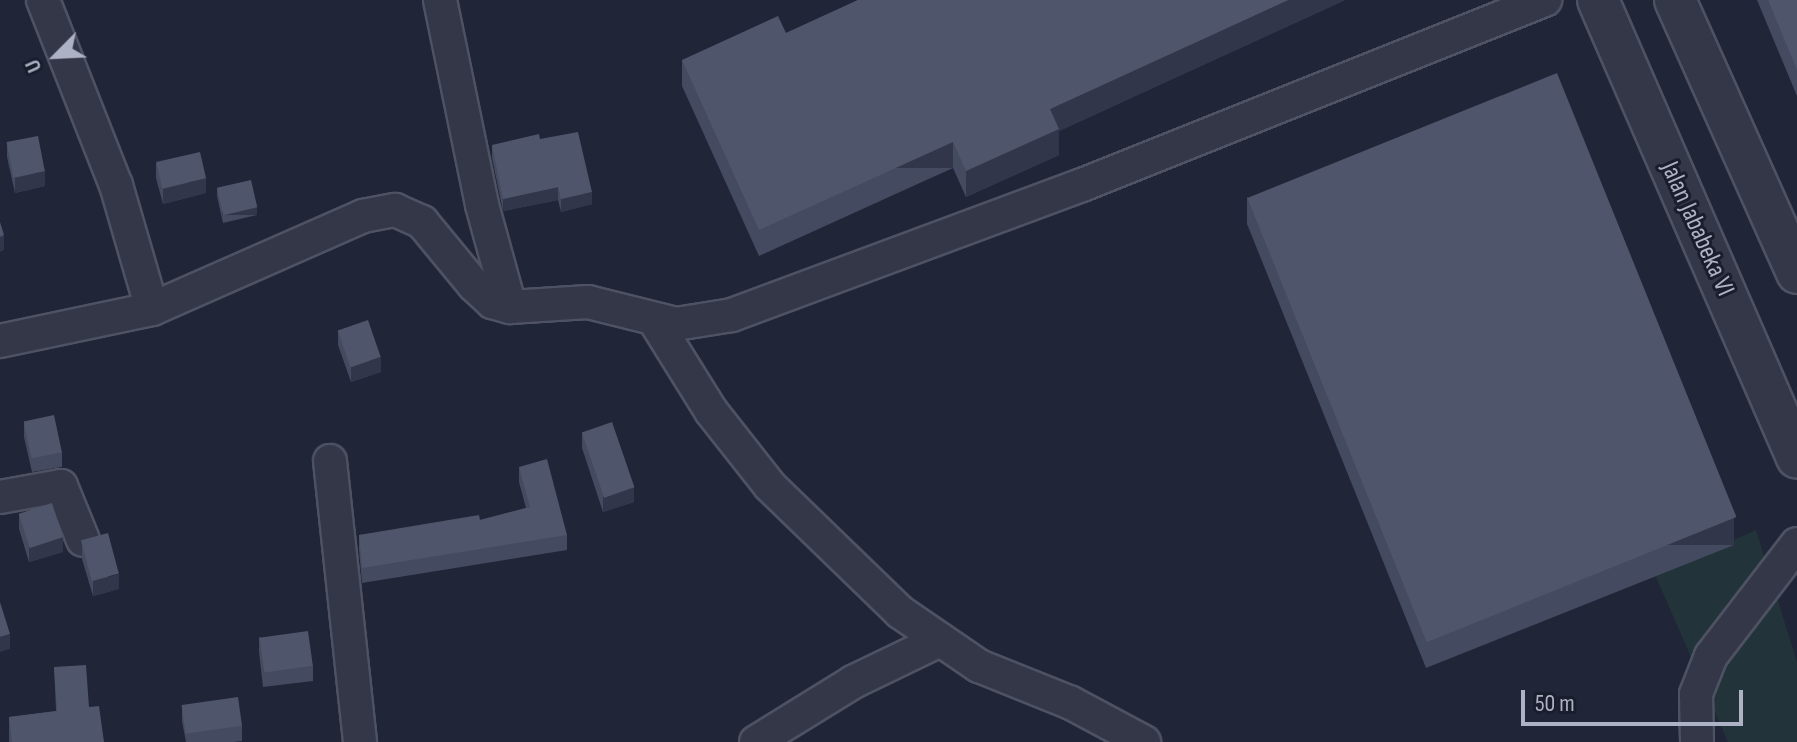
<!DOCTYPE html>
<style>
body{margin:0}
#map{position:relative;width:1797px;height:742px;overflow:hidden;background:#202537;font-family:"Sofia Sans Condensed",sans-serif}
div>[style]{position:absolute}
[style*='--x']{left:calc(var(--x)*1px);top:calc(var(--y)*1px);width:calc(var(--w)*1px);rotate:calc(var(--a)*1deg)}
.green>*{inset:0;background:#23333a}
.roads{filter:drop-shadow(2px 0 #4e5263) drop-shadow(-2px 0 #4e5263) drop-shadow(0 2px #4e5263) drop-shadow(0 -2px #4e5263)}
.minor>*{height:32px;margin:-16px;padding:0 16px;transform-origin:16px;border-radius:16px;background:#343748}
.tertiary>*{height:40px;margin:-20px;padding:0 20px;transform-origin:20px;border-radius:20px;background:#343748}
.wall>*{inset:0;background:#444a60}
.shaded-wall>*{inset:0;background:#31364b;transform-origin:0 0}
.building>*{inset:0;background:#4f556b;transform-origin:0 0}
span{translate:-50% -50%;white-space:nowrap;text-align:center;line-height:1.15;-webkit-text-stroke:6px #191d2c;paint-order:stroke}
.street-label{font-size:26px;color:#aeb2c5}
.north{position:absolute;left:16px;top:16px;width:80px;height:80px;-webkit-text-stroke:6px #191d2c;paint-order:stroke;rotate:246deg;font-size:22px;font-weight:700;line-height:32px;text-align:center;color:#aeb2c5}
.north::after{content:'';display:block;margin:auto;width:28px;height:36px;background:#aeb2c5;clip-path:polygon(50% 0,100% 100%,50% 72%,0 100%)}
.scale{position:absolute;left:1521px;top:690px;width:222px;height:36px;box-sizing:border-box;border:4px solid #aeb2c5;border-top:0;padding-left:10px;font-size:24px;line-height:28px;white-space:nowrap;color:#aeb2c5;-webkit-text-stroke:6px #191d2c;paint-order:stroke}
</style>
<div id="map">
<div class="green">
<div style="clip-path:polygon(1756px 530px,1797px 662px,1797px 742px,1728px 742px,1655px 575px)"></div>
</div>
<div class="roads">
<div class="minor">
<div style="--x:43;--y:0;--w:199;--a:68.5"></div>
<div style="--x:116;--y:185;--w:129;--a:73.8"></div>
<div style="--x:440;--y:0;--w:209;--a:78.4"></div>
<div style="--x:482;--y:205;--w:106;--a:74.6"></div>
<div style="--x:655;--y:321;--w:106;--a:58.1"></div>
<div style="--x:711;--y:411;--w:95;--a:51.8"></div>
<div style="--x:770;--y:486;--w:181;--a:44.1"></div>
<div style="--x:900;--y:612;--w:96;--a:34.4"></div>
<div style="--x:979;--y:666;--w:99;--a:21.9"></div>
<div style="--x:1071;--y:703;--w:83;--a:28.1"></div>
<div style="--x:0;--y:341;--w:155;--a:-11.9"></div>
<div style="--x:152;--y:309;--w:231;--a:-23.8"></div>
<div style="--x:363;--y:216;--w:33;--a:-11"></div>
<div style="--x:395;--y:210;--w:30;--a:24"></div>
<div style="--x:422;--y:222;--w:82;--a:50.5"></div>
<div style="--x:474;--y:285;--w:25;--a:43"></div>
<div style="--x:492;--y:302;--w:19;--a:16"></div>
<div style="--x:510;--y:307;--w:78;--a:-3.7"></div>
<div style="--x:588;--y:302;--w:91;--a:14"></div>
<div style="--x:676;--y:324;--w:57;--a:-9.1"></div>
<div style="--x:732;--y:315;--w:373;--a:-20.4"></div>
<div style="--x:1082;--y:185;--w:499;--a:-21.8"></div>
<div style="--x:330;--y:461;--w:283;--a:83.9"></div>
<div style="--x:0;--y:497;--w:62;--a:-10.2"></div>
<div style="--x:61;--y:486;--w:58;--a:67.8"></div>
<div style="--x:756;--y:742;--w:114;--a:-31.7"></div>
<div style="--x:853;--y:682;--w:97;--a:-25.8"></div>
<div style="--x:1697;--y:742;--w:48;--a:-91.2"></div>
<div style="--x:1696;--y:694;--w:41;--a:-68.5"></div>
<div style="--x:1711;--y:656;--w:141;--a:-52.5"></div>
</div>
<div class="tertiary">
<div style="--x:1598;--y:0;--w:499;--a:66.5"></div>
<div style="--x:1675;--y:0;--w:299;--a:65.9"></div>
</div>
</div>
<div class="wall">
<div style="clip-path:polygon(858px 0,1345px 0,1059px 131px,1059px 155px,966px 197px,953px 168px,759px 256px,682px 86px,682px 60px,786px 33px)"></div>
<div style="clip-path:polygon(1757px 0,1797px 0,1797px 96px)"></div>
<div style="clip-path:polygon(540px 139px,592px 204px,561px 212px,558px 200px,503px 211px,492px 158px,492px 145px)"></div>
<div style="clip-path:polygon(7px 142px,45px 186px,15px 193px,7px 157px)"></div>
<div style="clip-path:polygon(156px 163px,206px 193px,163px 204px,156px 178px)"></div>
<div style="clip-path:polygon(217px 188px,257px 215px,223px 223px,217px 196px)"></div>
<div style="clip-path:polygon(1247px 197px,1734px 545px,1426px 668px,1247px 224px)"></div>
<div style="clip-path:polygon(338px 330px,381px 372px,351px 382px,338px 345px)"></div>
<div style="clip-path:polygon(24px 422px,62px 452px,62px 467px,32px 472px,24px 437px)"></div>
<div style="clip-path:polygon(582px 433px,634px 502px,603px 512px,582px 448px)"></div>
<div style="clip-path:polygon(519px 467px,567px 535px,567px 550px,362px 583px,359px 550px,359px 535px,480px 520px,526px 508px,519px 482px)"></div>
<div style="clip-path:polygon(19px 514px,63px 552px,29px 562px,19px 529px)"></div>
<div style="clip-path:polygon(82px 544px,119px 589px,93px 596px,82px 559px)"></div>
<div style="clip-path:polygon(259px 637px,313px 666px,313px 681px,263px 687px,259px 652px)"></div>
<div style="clip-path:polygon(54px 667px,89px 707px,104px 742px,9px 742px,9px 717px,56px 711px)"></div>
<div style="clip-path:polygon(182px 706px,242px 726px,242px 741px,233px 742px,186px 742px,182px 721px)"></div>
</div>
<div class="shaded-wall">
<div style="clip-path:polygon(1288px 0,1345px 0,1059px 131px,1059px 155px,966px 197px,966px 171px,1050px 109px)"></div>
<div style="left:953px;top:142px;width:26px;height:213px;rotate:90deg"></div>
<div style="clip-path:polygon(45px 171px,45px 186px,15px 193px,15px 178px)"></div>
<div style="clip-path:polygon(206px 178px,206px 193px,163px 204px,163px 189px)"></div>
<div style="clip-path:polygon(558px 187px,558px 200px,503px 211px,503px 199px)"></div>
<div style="clip-path:polygon(592px 192px,592px 204px,561px 212px,561px 199px)"></div>
<div style="left:257px;top:207px;width:8px;height:35px;rotate:90deg"></div>
<div style="clip-path:polygon(4px 235px,4px 250px,0 252px,0 237px)"></div>
<div style="clip-path:polygon(381px 357px,381px 372px,351px 382px,351px 367px)"></div>
<div style="clip-path:polygon(634px 487px,634px 502px,603px 512px,603px 497px)"></div>
<div style="left:1734px;top:518px;width:27px;height:332px;rotate:90deg"></div>
<div style="clip-path:polygon(63px 537px,63px 552px,29px 562px,29px 547px)"></div>
<div style="clip-path:polygon(119px 574px,119px 589px,93px 596px,93px 581px)"></div>
<div style="clip-path:polygon(10px 634px,10px 649px,0 652px,0 637px)"></div>
</div>
<div class="building">
<div style="clip-path:polygon(858px 0,1288px 0,1050px 109px,1059px 129px,966px 171px,953px 142px,759px 230px,682px 60px,778px 16px,786px 33px)"></div>
<div style="clip-path:polygon(1768px 0,1797px 0,1797px 70px)"></div>
<div style="left:1557px;top:73px;width:479px;height:334px;rotate:68deg"></div>
<div style="clip-path:polygon(578px 132px,592px 192px,561px 199px,558px 187px,503px 199px,492px 145px,539px 134px,540px 139px)"></div>
<div style="left:38px;top:136px;width:36px;height:32px;rotate:79deg"></div>
<div style="left:200px;top:152px;width:27px;height:45px;rotate:77deg"></div>
<div style="left:251px;top:180px;width:28px;height:35px;rotate:77deg"></div>
<div style="clip-path:polygon(0 222px,4px 235px,0 237px)"></div>
<div style="left:368px;top:320px;width:39px;height:32px;rotate:71deg"></div>
<div style="left:54px;top:415px;width:38px;height:31px;rotate:78deg"></div>
<div style="left:612px;top:422px;width:69px;height:32px;rotate:71deg"></div>
<div style="clip-path:polygon(547px 459px,567px 535px,362px 568px,359px 535px,479px 515px,480px 520px,530px 507px,519px 467px)"></div>
<div style="left:52px;top:503px;width:36px;height:35px;rotate:72deg"></div>
<div style="left:108px;top:533px;width:42px;height:28px;rotate:75deg"></div>
<div style="clip-path:polygon(0 602px,10px 634px,0 637px)"></div>
<div style="left:308px;top:631px;width:35px;height:49px;rotate:82deg"></div>
<div style="clip-path:polygon(86px 665px,89px 707px,99px 706px,104px 742px,12px 742px,9px 717px,57px 711px,54px 667px)"></div>
<div style="left:238px;top:697px;width:29px;height:57px;rotate:82deg"></div>
</div>
<div class="street-label">
<span style="left:1697px;top:229px;rotate:66deg">Jalan Jababeka VI</span>
</div>
<div class="north">U</div>
<div class="scale">50 m</div>
</div>
